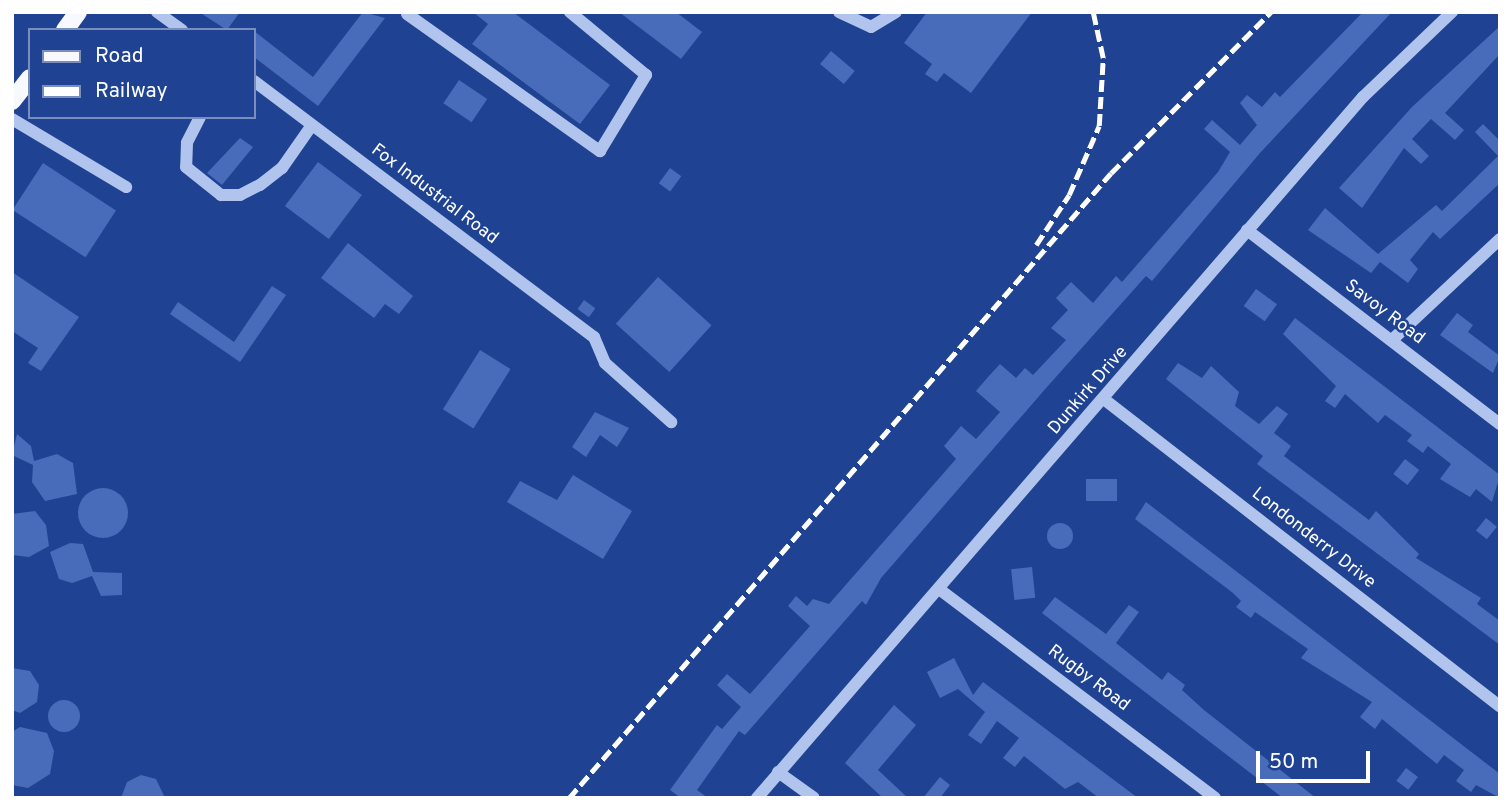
<!DOCTYPE html>
<style>
body{margin:0}
#map{position:relative;width:1512px;height:810px;overflow:hidden;background:#1f4392;font-family:Overpass,sans-serif}
div>[style]{position:absolute}
[style*='--x']{left:calc(var(--x)*1px);top:calc(var(--y)*1px);width:calc(var(--w)*1px);rotate:calc(var(--a)*1deg)}
.building>*{inset:0;background:#486cb9;transform-origin:0 0}
.round{border-radius:50%}
.minor>*{height:12px;margin:-6px;padding:0 6px;transform-origin:6px;border-radius:6px;background:#b0c4ed}
.major>*{height:18px;margin:-9px;padding:0 9px;transform-origin:9px;border-radius:9px;background:#f7f9ff}
.rail>*{height:4.5px;margin-top:-2.25px;transform-origin:0;background:repeating-linear-gradient(90deg,#fff 0 12px,transparent 0 17px)}
span{translate:-50% -50%;white-space:nowrap;text-align:center;line-height:1.15;-webkit-text-stroke:5px #1f4392;paint-order:stroke}
.street-label{font-size:18px;color:#fff}
.frame{position:absolute;inset:0;border:14px solid #fff;pointer-events:none}
.legend{position:absolute;left:28px;top:28px;width:228px;height:91px;box-sizing:border-box;background:#1f4392;border:2px solid #798ebe;margin:0;padding:9px 12px;list-style:none;font-size:21px;color:#fff}
.legend li{display:flex;align-items:center;gap:14px;height:35px}
.legend b{width:35px;border:2px solid #798ebe}
.scale{position:absolute;left:1256px;top:751px;width:114px;height:32px;box-sizing:border-box;border:4px solid #fff;border-top:0;padding-left:9px;font-size:21px;line-height:24px;white-space:nowrap;color:#fff;-webkit-text-stroke:5px #1f4392;paint-order:stroke}
</style>
<div id="map">
<div class="building">
<div style="clip-path:polygon(199px 12px,240px 12px,227px 30px)"></div>
<div style="clip-path:polygon(363px 12px,385px 18px,318px 106px,254px 57px,254px 31px,313px 77px)"></div>
<div style="clip-path:polygon(473px 12px,513px 12px,610px 85px,580px 124px,472px 44px,488px 24px)"></div>
<div style="clip-path:polygon(619px 12px,676px 12px,702px 32px,681px 59px)"></div>
<div style="clip-path:polygon(927px 12px,1032px 12px,971px 93px,944px 73px,937px 82px,925px 74px,932px 64px,904px 43px)"></div>
<div style="clip-path:polygon(1363px 12px,1392px 12px,1260px 153px,1152px 281px,1146px 276px,1047px 387px,881px 578px,866px 605px,862px 601px,745px 735px,739px 731px,697px 790px,708px 798px,681px 798px,670px 790px,717px 725px,722px 729px,741px 707px,717px 685px,727px 674px,750px 694px,810px 626px,788px 606px,796px 596px,807px 606px,813px 599px,829px 604px,956px 459px,944px 446px,961px 426px,976px 439px,1000px 412px,976px 391px,988px 377px,1000px 364px,1016px 378px,1025px 368px,1033px 375px,1066px 340px,1051px 328px,1068px 310px,1056px 298px,1071px 282px,1093px 303px,1116px 276px,1122px 282px,1218px 172px,1230px 152px,1204px 129px,1212px 120px,1240px 145px,1257px 125px,1240px 103px,1247px 95px,1262px 107px,1275px 92px,1280px 97px)"></div>
<div style="clip-path:polygon(1500px 26px,1500px 54px,1445px 113px,1464px 130px,1455px 140px,1431px 119px,1412px 139px,1429px 156px,1421px 164px,1404px 148px,1362px 208px,1339px 188px,1412px 107px)"></div>
<div style="left:831px;top:51px;width:31px;height:17px;rotate:40deg"></div>
<div style="left:459px;top:80px;width:34px;height:28px;rotate:34deg"></div>
<div style="clip-path:polygon(1483px 124px,1500px 141px,1500px 183px,1440px 239px,1433px 232px,1410px 260px,1418px 269px,1408px 283px,1380px 262px,1371px 273px,1308px 230px,1325px 208px,1378px 254px,1436px 205px,1442px 211px,1498px 156px,1475px 132px)"></div>
<div style="clip-path:polygon(240px 138px,253px 147px,222px 185px,207px 173px)"></div>
<div style="left:318px;top:162px;width:55px;height:55px;rotate:37deg"></div>
<div style="left:43px;top:163px;width:87px;height:56px;rotate:33deg"></div>
<div style="left:670px;top:168px;width:14px;height:19px;rotate:36deg"></div>
<div style="clip-path:polygon(348px 243px,413px 296px,399px 314px,385px 304px,374px 318px,321px 278px)"></div>
<div style="clip-path:polygon(12px 272px,79px 317px,41px 371px,28px 363px,38px 348px,12px 331px)"></div>
<div style="left:658px;top:277px;width:72px;height:63px;rotate:42deg"></div>
<div style="clip-path:polygon(272px 286px,286px 295px,240px 362px,170px 314px,178px 302px,234px 342px)"></div>
<div style="left:1256px;top:289px;width:26px;height:21px;rotate:36deg"></div>
<div style="left:584px;top:300px;width:14px;height:11px;rotate:36deg"></div>
<div style="clip-path:polygon(1457px 313px,1473px 325px,1468px 332px,1500px 356px,1493px 373px,1440px 335px)"></div>
<div style="clip-path:polygon(1295px 318px,1500px 475px,1492px 502px,1476px 489px,1470px 497px,1440px 479px,1451px 464px,1428px 446px,1423px 453px,1407px 441px,1412px 435px,1385px 415px,1378px 423px,1345px 394px,1335px 408px,1325px 401px,1336px 386px,1283px 334px)"></div>
<div style="left:480px;top:350px;width:36px;height:70px;rotate:32deg"></div>
<div style="clip-path:polygon(1178px 363px,1202px 378px,1211px 366px,1239px 392px,1235px 406px,1259px 424px,1277px 406px,1288px 414px,1274px 433px,1291px 446px,1284px 456px,1369px 520px,1376px 511px,1419px 554px,1416px 558px,1481px 598px,1477px 604px,1500px 621px,1500px 645px,1257px 464px,1263px 456px,1166px 379px)"></div>
<div style="clip-path:polygon(595px 412px,629px 428px,617px 447px,600px 435px,586px 457px,572px 447px)"></div>
<div style="clip-path:polygon(17px 434px,31px 446px,34px 461px,57px 454px,73px 463px,77px 494px,45px 501px,32px 482px,33px 465px,12px 455px)"></div>
<div style="left:1405px;top:459px;width:18px;height:19px;rotate:38deg"></div>
<div style="clip-path:polygon(573px 475px,632px 511px,603px 559px,507px 502px,520px 481px,557px 500px)"></div>
<div style="left:1117px;top:479px;width:22px;height:31px;rotate:90deg"></div>
<div class="round" style="left:78px;top:488px;width:50px;height:50px"></div>
<div style="clip-path:polygon(1146px 502px,1500px 774px,1500px 798px,1476px 785px,1471px 792px,1456px 781px,1464px 770px,1444px 755px,1437px 764px,1382px 719px,1375px 729px,1360px 717px,1372px 702px,1301px 658px,1308px 649px,1255px 612px,1251px 618px,1236px 607px,1241px 601px,1233px 593px,1135px 519px)"></div>
<div style="clip-path:polygon(35px 511px,46px 525px,49px 546px,29px 557px,12px 555px,12px 514px)"></div>
<div style="left:1486px;top:518px;width:14px;height:16px;rotate:39deg"></div>
<div class="round" style="left:1047px;top:523px;width:26px;height:26px"></div>
<div style="clip-path:polygon(70px 543px,83px 544px,93px 572px,122px 573px,122px 595px,101px 596px,92px 576px,72px 583px,59px 579px,50px 552px)"></div>
<div style="left:1032px;top:567px;width:31px;height:21px;rotate:84deg"></div>
<div style="clip-path:polygon(1055px 597px,1106px 634px,1129px 605px,1139px 612px,1116px 643px,1162px 680px,1168px 672px,1185px 685px,1182px 690px,1204px 710px,1316px 798px,1283px 798px,1042px 613px)"></div>
<div style="clip-path:polygon(954px 658px,973px 695px,983px 682px,1138px 798px,1099px 798px,1078px 782px,1065px 789px,1024px 756px,1015px 767px,1003px 758px,1019px 738px,997px 721px,981px 744px,968px 735px,985px 712px,958px 689px,940px 698px,927px 672px)"></div>
<div style="clip-path:polygon(12px 668px,30px 671px,39px 685px,37px 702px,20px 713px,12px 710px)"></div>
<div class="round" style="left:48px;top:700px;width:32px;height:32px"></div>
<div style="clip-path:polygon(894px 705px,916px 725px,878px 770px,908px 798px,883px 798px,845px 763px)"></div>
<div style="clip-path:polygon(20px 727px,47px 733px,54px 751px,50px 774px,28px 788px,12px 785px,12px 732px)"></div>
<div style="left:1406px;top:768px;width:15px;height:16px;rotate:37deg"></div>
<div style="clip-path:polygon(141px 775px,156px 779px,165px 798px,121px 798px,127px 782px)"></div>
<div style="clip-path:polygon(940px 777px,950px 785px,940px 798px,923px 798px)"></div>
</div>
<div class="minor">
<div style="--x:157;--y:12;--w:31;--a:36"></div>
<div style="--x:839;--y:12;--w:35;--a:25"></div>
<div style="--x:871;--y:27;--w:29;--a:-31"></div>
<div style="--x:407;--y:14;--w:237;--a:35.4"></div>
<div style="--x:600;--y:151;--w:89;--a:-58.8"></div>
<div style="--x:646;--y:75;--w:99;--a:-140.3"></div>
<div style="--x:254;--y:81;--w:426;--a:37"></div>
<div style="--x:594;--y:337;--w:28;--a:67"></div>
<div style="--x:605;--y:363;--w:89;--a:41.8"></div>
<div style="--x:200;--y:117;--w:29;--a:117"></div>
<div style="--x:187;--y:143;--w:24;--a:92"></div>
<div style="--x:186;--y:167;--w:45;--a:38.7"></div>
<div style="--x:221;--y:195;--w:19;--a:0"></div>
<div style="--x:240;--y:195;--w:22;--a:-27"></div>
<div style="--x:260;--y:185;--w:28;--a:-38"></div>
<div style="--x:282;--y:168;--w:52;--a:-55.1"></div>
<div style="--x:12;--y:119;--w:133;--a:30.8"></div>
<div style="--x:1247;--y:230;--w:319;--a:37.5"></div>
<div style="--x:1392;--y:340;--w:148;--a:-43.1"></div>
<div style="--x:1105;--y:400;--w:500;--a:37.8"></div>
<div style="--x:939;--y:589;--w:346;--a:37.1"></div>
<div style="--x:778;--y:772;--w:44;--a:35.8"></div>
<div style="--x:757;--y:798;--w:927;--a:-49.16"></div>
<div style="--x:1363;--y:97;--w:123;--a:-43.7"></div>
</div>
<div class="major">
<div style="--x:65;--y:30;--w:22;--a:-54"></div>
<div style="--x:12;--y:101;--w:29;--a:-52"></div>
</div>
<div class="rail">
<div style="--x:1036;--y:245;--w:60;--a:-56.6"></div>
<div style="--x:1069;--y:195;--w:75;--a:-66.5"></div>
<div style="--x:1099;--y:126;--w:68;--a:-86.6"></div>
<div style="--x:1103;--y:58;--w:47;--a:-102.3"></div>
<div style="--x:569;--y:798;--w:827;--a:-49.07"></div>
<div style="--x:1111;--y:173;--w:227;--a:-45.2"></div>
</div>
<div class="street-label">
<span style="left:434px;top:195px;rotate:37deg">Fox Industrial Road</span>
<span style="left:1384px;top:313px;rotate:37deg">Savoy Road</span>
<span style="left:1089px;top:391px;rotate:-49deg">Dunkirk Drive</span>
<span style="left:1313px;top:539px;rotate:38deg">Londonderry Drive</span>
<span style="left:1088px;top:679px;rotate:37deg">Rugby Road</span>
</div>
<div class="frame"></div>
<ul class="legend">
<li><b style="height:9px;background:#f7f9ff"></b>Road</li>
<li><b style="height:9px;background:#fff"></b>Railway</li>
</ul>
<div class="scale">50 m</div>
</div>
